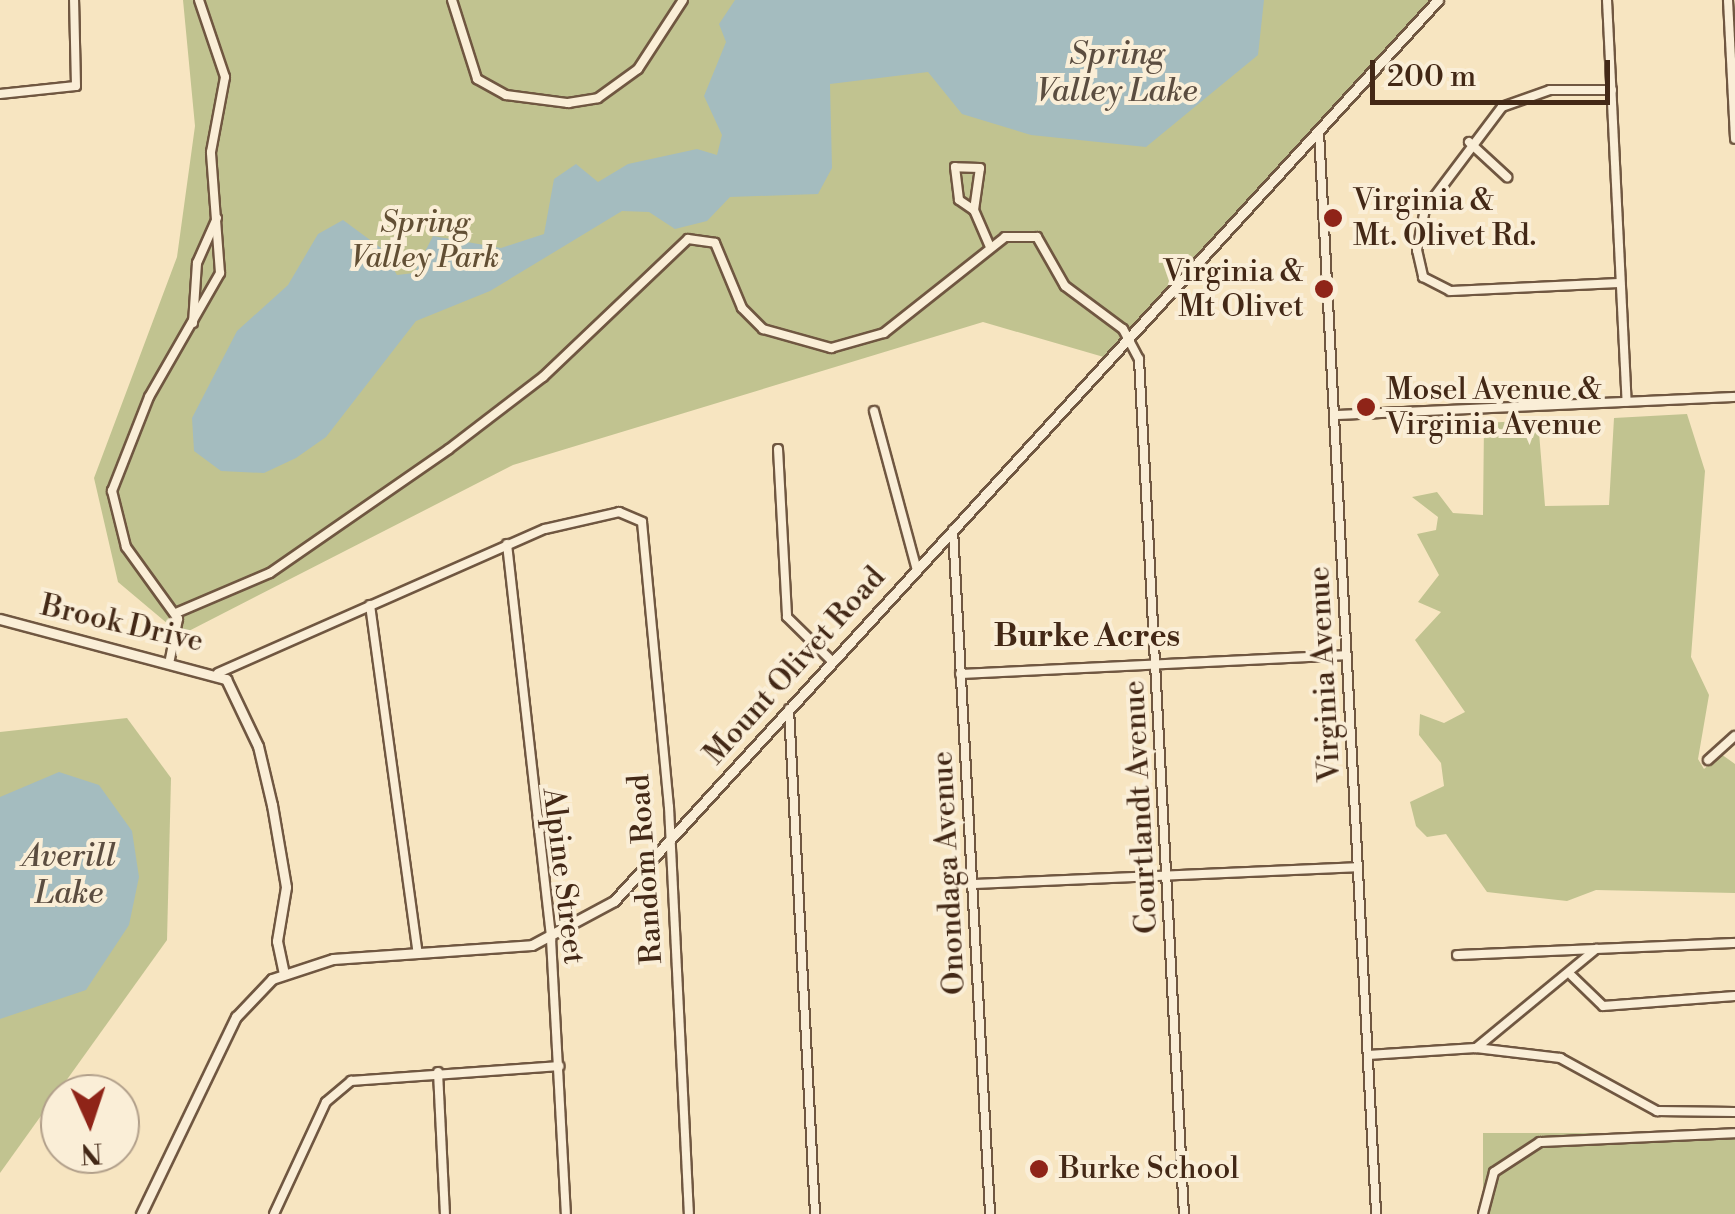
<!DOCTYPE html>
<style>
body{margin:0}
#map{position:relative;width:1735px;height:1214px;overflow:hidden;background:#f7e5c1;font-family:"Libre Bodoni",serif}
div>[style]{position:absolute}
[style*='--x']{left:calc(var(--x)*1px);top:calc(var(--y)*1px);width:calc(var(--w)*1px);rotate:calc(var(--a)*1deg)}
.green>*{inset:0;background:#c1c390;transform-origin:0 0}
.water>*{inset:0;background:#a4bcbf}
.roads{filter:drop-shadow(2px 0 #705741) drop-shadow(-2px 0 #705741) drop-shadow(0 2px #705741) drop-shadow(0 -2px #705741)}
.minor>*{height:8px;margin:-4px;padding:0 4px;transform-origin:4px;border-radius:4px;background:#faeed7}
.tertiary>*{height:9px;margin:-4.5px;padding:0 4.5px;transform-origin:4.5px;border-radius:4.5px;background:#faeed7}
.dots>*{width:28px;height:28px;translate:-50% -50%;box-sizing:border-box;border:5px solid #faeed7;border-radius:50%}
span{translate:-50% -50%;white-space:nowrap;text-align:center;line-height:1.15;-webkit-text-stroke:8px #faeed7;paint-order:stroke}
.poi-label{font-size:30px;color:#432816}
.left{translate:0 -50%;text-align:left}
.right{translate:-100% -50%;text-align:right}
.park-label{font-size:30px;color:#624f34;font-style:italic}
.street-label{font-size:30px;color:#432816}
.water-label{font-size:32px;color:#5b4d40;font-style:italic}
.neighbourhood-label{font-size:32px;color:#432816;font-weight:700}
.north{position:absolute;left:40px;top:1074px;width:100px;height:100px;box-sizing:border-box;background:#faeed7;border:2px solid #b19f8a;border-radius:50%;rotate:177deg;font-size:28px;font-weight:700;line-height:40px;text-align:center;color:#432816}
.north::after{content:'';display:block;margin:auto;width:35px;height:45px;background:#8f2418;clip-path:polygon(50% 0,100% 100%,50% 72%,0 100%)}
.scale{position:absolute;left:1370px;top:60px;width:240px;height:45px;box-sizing:border-box;border:5px solid #432816;border-top:0;padding-left:12px;font-size:30px;line-height:35px;white-space:nowrap;color:#432816;-webkit-text-stroke:8px #faeed7;paint-order:stroke}
</style>
<div id="map">
<div class="green">
<div style="clip-path:polygon(183px 0,1432px 0,1114px 360px,983px 322px,513px 465px,181px 635px,118px 582px,94px 478px,177px 257px,195px 126px)"></div>
<div style="clip-path:polygon(1687px 414px,1705px 471px,1691px 657px,1709px 695px,1698px 759px,1704px 769px,1721px 754px,1735px 764px,1735px 893px,1596px 890px,1567px 901px,1487px 892px,1446px 834px,1427px 837px,1416px 826px,1410px 802px,1444px 786px,1441px 763px,1419px 735px,1420px 714px,1444px 723px,1465px 712px,1415px 640px,1441px 612px,1418px 602px,1439px 575px,1417px 534px,1436px 530px,1438px 517px,1412px 497px,1437px 492px,1453px 513px,1483px 515px,1484px 423px,1538px 420px,1545px 506px,1609px 505px,1614px 418px)"></div>
<div style="clip-path:polygon(127px 718px,171px 778px,167px 940px,0 1173px,0 732px)"></div>
<div style="left:1735px;top:1133px;width:81px;height:252px;rotate:90deg"></div>
</div>
<div class="water">
<div style="clip-path:polygon(735px 0,1264px 0,1258px 55px,1146px 147px,1031px 135px,962px 114px,928px 72px,830px 84px,832px 168px,818px 194px,730px 197px,707px 221px,675px 229px,649px 212px,622px 211px,490px 291px,416px 321px,326px 437px,296px 458px,264px 473px,221px 471px,194px 451px,192px 418px,237px 331px,288px 285px,318px 234px,343px 220px,381px 248px,397px 275px,414px 273px,433px 236px,501px 248px,544px 234px,554px 179px,576px 164px,598px 182px,628px 164px,697px 149px,717px 155px,722px 135px,704px 96px,726px 42px,719px 24px)"></div>
<div style="clip-path:polygon(59px 772px,99px 785px,132px 831px,139px 877px,129px 925px,86px 990px,0 1019px,0 797px)"></div>
</div>
<div class="roads">
<div class="minor">
<div style="--x:452;--y:0;--w:83;--a:72.4"></div>
<div style="--x:477;--y:79;--w:33;--a:29"></div>
<div style="--x:506;--y:95;--w:63;--a:7.4"></div>
<div style="--x:568;--y:103;--w:30;--a:-9"></div>
<div style="--x:598;--y:98;--w:49;--a:-35.9"></div>
<div style="--x:638;--y:69;--w:82;--a:-56.9"></div>
<div style="--x:1607;--y:0;--w:402;--a:87.2"></div>
<div style="--x:1728;--y:0;--w:139;--a:87.1"></div>
<div style="--x:1612;--y:90;--w:62;--a:180"></div>
<div style="--x:1550;--y:90;--w:51;--a:160.5"></div>
<div style="--x:1502;--y:107;--w:128;--a:127"></div>
<div style="--x:1425;--y:209;--w:42;--a:101"></div>
<div style="--x:1417;--y:250;--w:28;--a:77"></div>
<div style="--x:1423;--y:277;--w:30;--a:27"></div>
<div style="--x:1450;--y:291;--w:170;--a:-2.7"></div>
<div style="--x:0;--y:94;--w:76;--a:-6"></div>
<div style="--x:76;--y:86;--w:86;--a:-91.3"></div>
<div style="--x:1319;--y:132;--w:1084;--a:86.98"></div>
<div style="--x:1469;--y:142;--w:52;--a:42.6"></div>
<div style="--x:974;--y:210;--w:42;--a:-81.9"></div>
<div style="--x:980;--y:168;--w:25;--a:-178"></div>
<div style="--x:955;--y:167;--w:33;--a:83"></div>
<div style="--x:959;--y:200;--w:18;--a:34"></div>
<div style="--x:974;--y:210;--w:40;--a:66.6"></div>
<div style="--x:193;--y:323;--w:60;--a:-86.2"></div>
<div style="--x:197;--y:263;--w:49;--a:-66"></div>
<div style="--x:874;--y:411;--w:165;--a:74.9"></div>
<div style="--x:1336;--y:415;--w:399;--a:-2.6"></div>
<div style="--x:778;--y:449;--w:168;--a:86.9"></div>
<div style="--x:787;--y:617;--w:64;--a:44.4"></div>
<div style="--x:953;--y:530;--w:685;--a:86.9"></div>
<div style="--x:507;--y:544;--w:397;--a:83.6"></div>
<div style="--x:551;--y:939;--w:275;--a:86.9"></div>
<div style="--x:370;--y:605;--w:352;--a:82.2"></div>
<div style="--x:176;--y:613;--w:102;--a:-23.1"></div>
<div style="--x:270;--y:573;--w:218;--a:-34.7"></div>
<div style="--x:449;--y:449;--w:118;--a:-37.5"></div>
<div style="--x:543;--y:377;--w:200;--a:-43.6"></div>
<div style="--x:688;--y:239;--w:27;--a:8"></div>
<div style="--x:715;--y:243;--w:70;--a:67.4"></div>
<div style="--x:742;--y:308;--w:30;--a:45"></div>
<div style="--x:763;--y:329;--w:71;--a:15.6"></div>
<div style="--x:831;--y:348;--w:55;--a:-15.8"></div>
<div style="--x:884;--y:333;--w:154;--a:-38.4"></div>
<div style="--x:1005;--y:237;--w:32;--a:0"></div>
<div style="--x:1037;--y:237;--w:56;--a:60.3"></div>
<div style="--x:1065;--y:286;--w:72;--a:36.6"></div>
<div style="--x:1123;--y:329;--w:34;--a:62"></div>
<div style="--x:1139;--y:359;--w:856;--a:86.99"></div>
<div style="--x:170;--y:659;--w:41;--a:-78.7"></div>
<div style="--x:178;--y:619;--w:89;--a:-125.8"></div>
<div style="--x:126;--y:547;--w:58;--a:-104"></div>
<div style="--x:112;--y:491;--w:101;--a:-68.5"></div>
<div style="--x:149;--y:397;--w:143;--a:-60.2"></div>
<div style="--x:220;--y:273;--w:121;--a:-94.3"></div>
<div style="--x:211;--y:152;--w:76;--a:-79.4"></div>
<div style="--x:225;--y:77;--w:81;--a:-108.7"></div>
<div style="--x:218;--y:673;--w:357;--a:-23.8"></div>
<div style="--x:545;--y:529;--w:76;--a:-12.9"></div>
<div style="--x:619;--y:512;--w:25;--a:23"></div>
<div style="--x:642;--y:522;--w:286;--a:84.6"></div>
<div style="--x:669;--y:807;--w:407;--a:87.2"></div>
<div style="--x:960;--y:674;--w:386;--a:-2.8"></div>
<div style="--x:789;--y:709;--w:506;--a:87.05"></div>
<div style="--x:1708;--y:760;--w:36;--a:-42"></div>
<div style="--x:973;--y:884;--w:385;--a:-2.5"></div>
<div style="--x:1457;--y:955;--w:278;--a:-2.5"></div>
<div style="--x:1572;--y:976;--w:43;--a:44.1"></div>
<div style="--x:1603;--y:1006;--w:132;--a:-4.3"></div>
<div style="--x:1476;--y:1048;--w:85;--a:6.8"></div>
<div style="--x:1560;--y:1058;--w:111;--a:28.7"></div>
<div style="--x:1657;--y:1111;--w:78;--a:0.7"></div>
<div style="--x:1368;--y:1055;--w:108;--a:-3.7"></div>
<div style="--x:1476;--y:1048;--w:156;--a:-39.5"></div>
<div style="--x:438;--y:1072;--w:142;--a:87.2"></div>
<div style="--x:274;--y:1214;--w:123;--a:-65.1"></div>
<div style="--x:326;--y:1102;--w:33;--a:-40"></div>
<div style="--x:351;--y:1081;--w:209;--a:-4.1"></div>
<div style="--x:1483;--y:1214;--w:43;--a:-75.3"></div>
<div style="--x:1494;--y:1172;--w:55;--a:-33.1"></div>
<div style="--x:1540;--y:1142;--w:195;--a:-2.6"></div>
</div>
<div class="tertiary">
<div style="--x:0;--y:619;--w:234;--a:14.9"></div>
<div style="--x:226;--y:679;--w:74;--a:64.5"></div>
<div style="--x:258;--y:746;--w:61;--a:76.7"></div>
<div style="--x:272;--y:805;--w:83;--a:80.3"></div>
<div style="--x:286;--y:887;--w:55;--a:99.5"></div>
<div style="--x:277;--y:941;--w:33;--a:78"></div>
<div style="--x:141;--y:1214;--w:219;--a:-64.3"></div>
<div style="--x:236;--y:1017;--w:52;--a:-46.5"></div>
<div style="--x:272;--y:979;--w:64;--a:-18.2"></div>
<div style="--x:333;--y:959;--w:199;--a:-4"></div>
<div style="--x:532;--y:945;--w:93;--a:-28.2"></div>
<div style="--x:614;--y:901;--w:1221;--a:-47.56"></div>
</div>
</div>
<div class="dots">
<div style="left:1333px;top:218px;background:#8f2418"></div>
<div style="left:1324px;top:289px;background:#8f2418"></div>
<div style="left:1366px;top:407px;background:#8f2418"></div>
<div style="left:1039px;top:1169px;background:#8f2418"></div>
</div>
<div class="poi-label">
<span class="left" style="left:1353px;top:218px">Virginia &amp;<br>Mt. Olivet Rd.</span>
<span class="right" style="left:1304px;top:289px">Virginia &amp;<br>Mt Olivet</span>
<span class="left" style="left:1386px;top:407px">Mosel Avenue &amp;<br>Virginia Avenue</span>
<span class="left" style="left:1059px;top:1169px">Burke School</span>
</div>
<div class="park-label">
<span style="left:425px;top:240px">Spring<br>Valley Park</span>
</div>
<div class="street-label">
<span style="left:122px;top:624px;rotate:13deg">Brook Drive</span>
<span style="left:795px;top:666px;rotate:-48deg">Mount Olivet Road</span>
<span style="left:1325px;top:674px;rotate:-93deg">Virginia Avenue</span>
<span style="left:1141px;top:807px;rotate:-93deg">Courtlandt Avenue</span>
<span style="left:646px;top:869px;rotate:-94deg">Random Road</span>
<span style="left:949px;top:873px;rotate:-93deg">Onondaga Avenue</span>
<span style="left:563px;top:876px;rotate:83deg">Alpine Street</span>
</div>
<div class="water-label">
<span style="left:1117px;top:73px">Spring<br>Valley Lake</span>
<span style="left:69px;top:875px">Averill<br>Lake</span>
</div>
<div class="neighbourhood-label">
<span style="left:1087px;top:636px">Burke Acres</span>
</div>
<div class="north">N</div>
<div class="scale">200 m</div>
</div>
